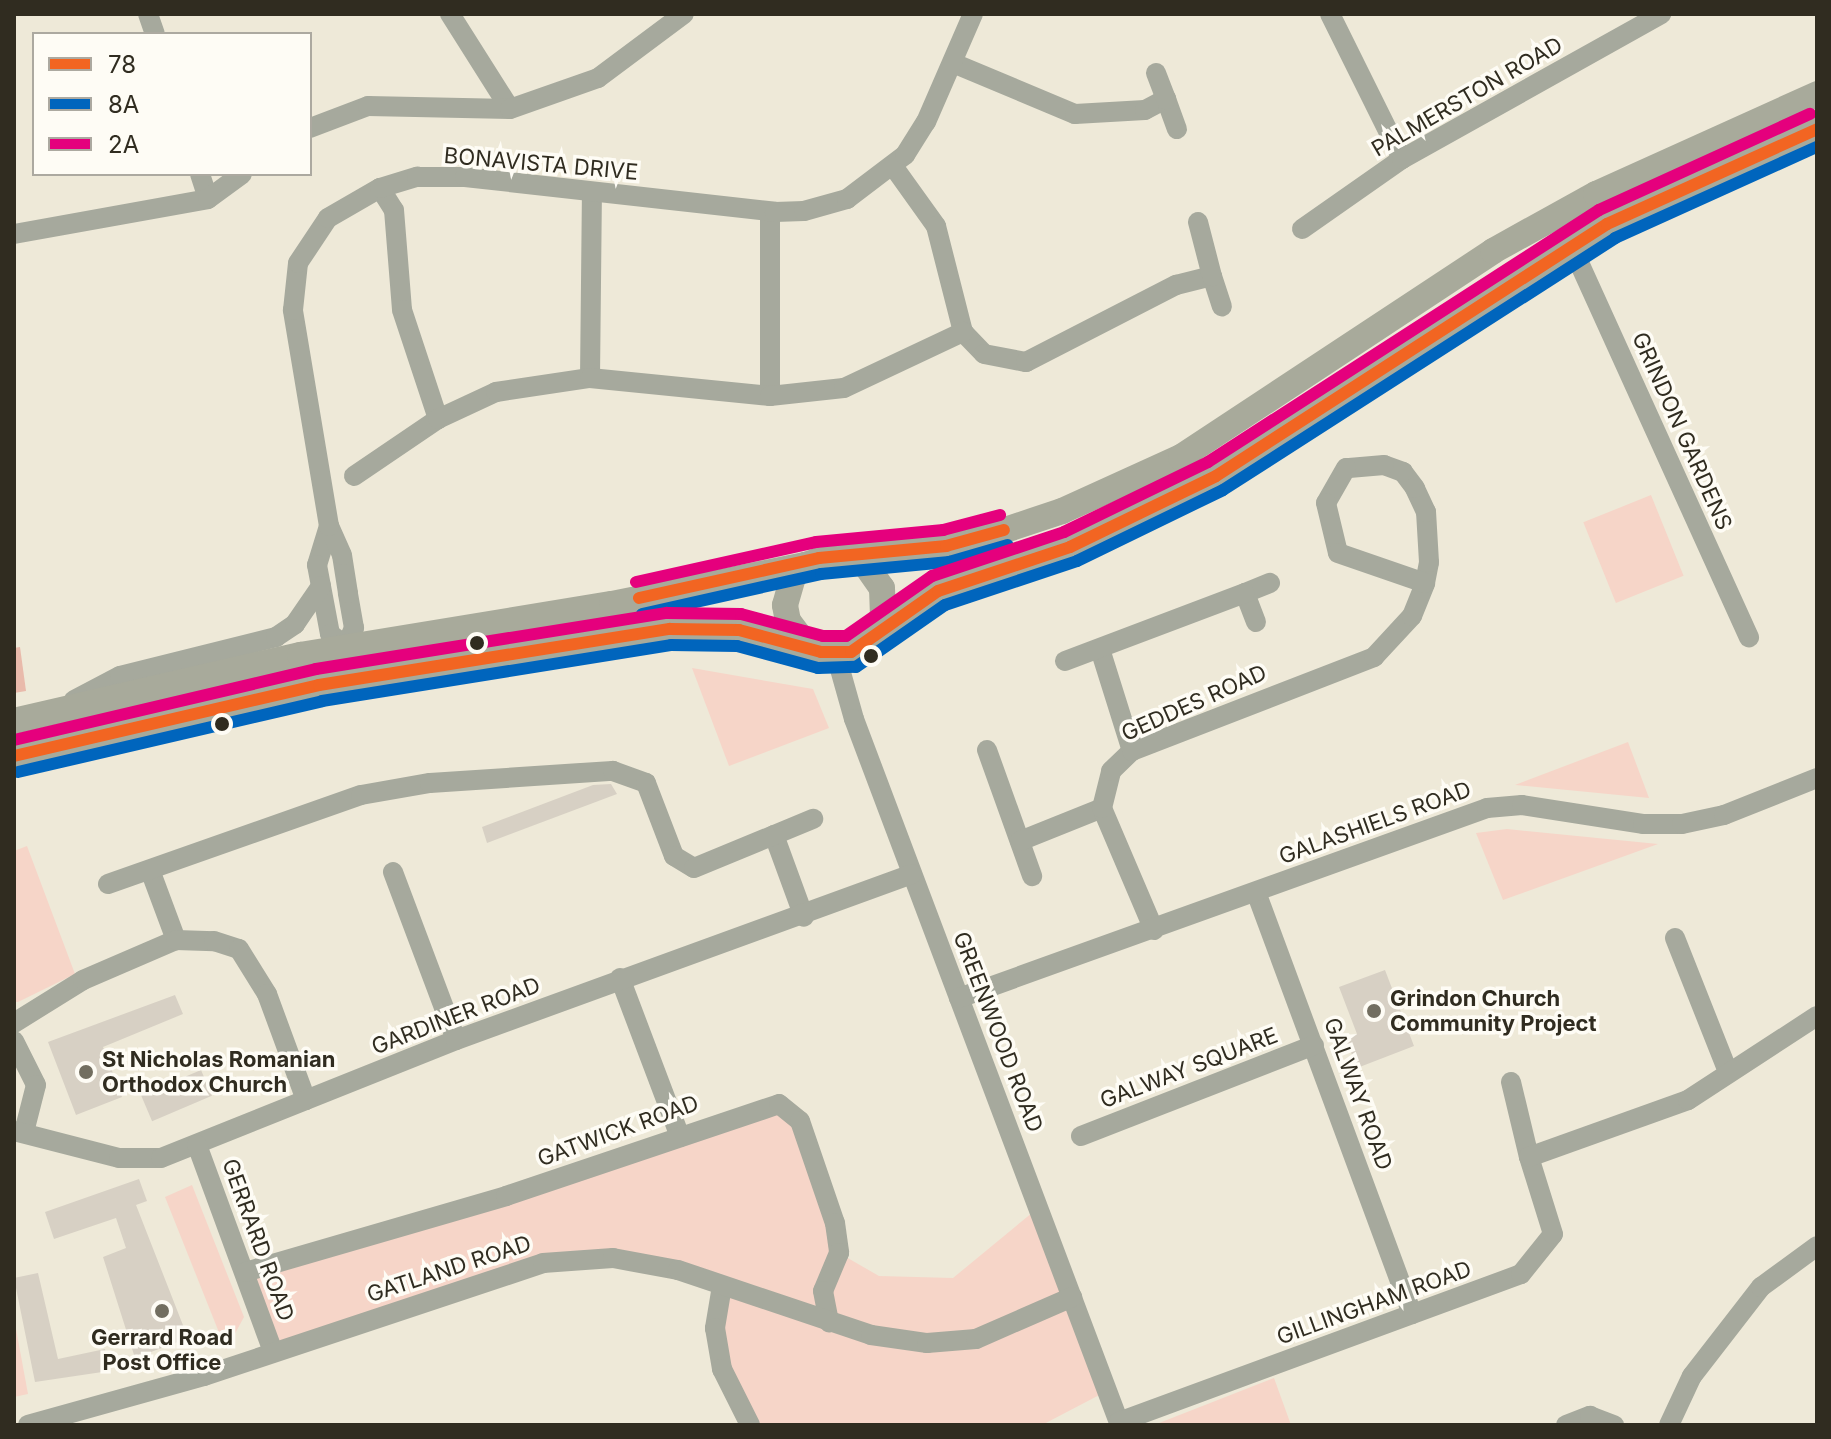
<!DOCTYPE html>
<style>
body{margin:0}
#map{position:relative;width:1831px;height:1439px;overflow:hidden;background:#eee9d8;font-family:Inter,sans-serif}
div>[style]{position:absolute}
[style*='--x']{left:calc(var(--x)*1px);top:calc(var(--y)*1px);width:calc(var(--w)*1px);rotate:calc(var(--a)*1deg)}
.green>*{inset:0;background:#f6d5c8;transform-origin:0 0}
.forest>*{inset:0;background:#e9baab}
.building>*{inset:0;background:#d7d0c4;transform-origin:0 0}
.minor>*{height:20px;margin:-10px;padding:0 10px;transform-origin:10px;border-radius:10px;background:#a6a99d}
.major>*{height:26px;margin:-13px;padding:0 13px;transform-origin:13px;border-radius:13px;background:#a8aa9b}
.bus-1>*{height:12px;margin:-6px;padding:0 6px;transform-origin:6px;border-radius:6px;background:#f26522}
.bus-2>*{height:12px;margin:-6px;padding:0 6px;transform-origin:6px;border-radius:6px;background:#0065bd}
.bus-3>*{height:12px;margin:-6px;padding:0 6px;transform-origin:6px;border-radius:6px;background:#e5007d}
.dots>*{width:22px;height:22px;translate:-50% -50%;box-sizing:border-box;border:4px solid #fefcf5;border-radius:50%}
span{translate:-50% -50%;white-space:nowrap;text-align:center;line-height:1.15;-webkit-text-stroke:7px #fefcf5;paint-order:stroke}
.street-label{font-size:22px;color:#302c20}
.poi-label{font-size:22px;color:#302c20;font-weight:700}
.left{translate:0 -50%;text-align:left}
.frame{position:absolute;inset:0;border:16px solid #302c20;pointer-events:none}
.legend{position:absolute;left:32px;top:32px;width:280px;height:144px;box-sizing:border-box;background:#fefcf5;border:2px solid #aca9a0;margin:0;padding:10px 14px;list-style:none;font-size:24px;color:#302c20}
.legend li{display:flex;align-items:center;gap:16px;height:40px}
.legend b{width:40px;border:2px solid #aca9a0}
</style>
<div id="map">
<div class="green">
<div style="left:1651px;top:495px;width:87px;height:73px;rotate:68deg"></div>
<div style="clip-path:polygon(692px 668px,813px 689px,829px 728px,729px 766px)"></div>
<div style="clip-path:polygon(1628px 742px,1649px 798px,1515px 785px)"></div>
<div style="clip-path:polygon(1507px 829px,1658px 844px,1503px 900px,1476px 833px)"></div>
<div style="clip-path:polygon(27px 846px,75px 974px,18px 1002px,14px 1002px,14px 851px)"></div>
<div style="clip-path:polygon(779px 1104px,800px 1121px,839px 1253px,879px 1276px,953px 1278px,1038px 1208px,1107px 1391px,1042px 1425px,750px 1425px,722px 1369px,721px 1286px,678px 1270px,543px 1263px,273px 1352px,245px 1272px)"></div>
<div style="clip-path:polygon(192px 1185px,244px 1317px,226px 1350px,165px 1197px)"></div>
<div style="clip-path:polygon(14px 1318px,28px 1394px,14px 1397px)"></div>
<div style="clip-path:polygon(1274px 1378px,1291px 1425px,1154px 1425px)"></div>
</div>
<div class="forest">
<div style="clip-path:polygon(20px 647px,26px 691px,14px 693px,14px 648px)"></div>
</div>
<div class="building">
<div style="clip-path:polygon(593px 785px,611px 784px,617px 794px,487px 843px,482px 827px)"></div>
<div style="clip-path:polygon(1385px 970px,1414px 1046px,1357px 1068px,1346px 1039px,1357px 1034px,1339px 987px)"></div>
<div style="clip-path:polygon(175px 995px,183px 1014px,103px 1047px,122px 1097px,76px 1115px,48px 1042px)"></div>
<div style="left:201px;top:1070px;width:28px;height:65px;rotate:67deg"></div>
<div style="clip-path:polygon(139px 1179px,147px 1201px,136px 1205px,188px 1338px,135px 1358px,103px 1257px,126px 1248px,116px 1218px,54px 1239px,45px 1212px)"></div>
<div style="clip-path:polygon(38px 1273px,58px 1359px,105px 1349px,109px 1371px,35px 1382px,14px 1278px)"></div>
</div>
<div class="minor">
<div style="--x:148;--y:14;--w:21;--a:71"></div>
<div style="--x:450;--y:14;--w:112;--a:57.7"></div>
<div style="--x:1330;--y:14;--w:162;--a:63.6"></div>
<div style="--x:953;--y:63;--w:132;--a:22.7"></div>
<div style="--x:1075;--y:114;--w:70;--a:-3.3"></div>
<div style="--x:1145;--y:110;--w:24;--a:-28"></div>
<div style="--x:1166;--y:99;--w:32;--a:70"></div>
<div style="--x:1156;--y:73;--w:28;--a:69"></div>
<div style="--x:310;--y:128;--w:62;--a:-20.8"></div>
<div style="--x:368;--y:106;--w:142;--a:1.2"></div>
<div style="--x:510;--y:109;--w:93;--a:-19.4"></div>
<div style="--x:598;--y:78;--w:107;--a:-36.7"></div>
<div style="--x:893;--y:166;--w:74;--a:54.4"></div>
<div style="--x:936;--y:226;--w:109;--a:75.7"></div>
<div style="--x:963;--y:332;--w:30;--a:46"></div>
<div style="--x:984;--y:354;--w:43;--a:10.8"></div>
<div style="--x:1026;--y:362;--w:169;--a:-27.2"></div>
<div style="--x:1176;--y:285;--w:37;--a:-14"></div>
<div style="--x:1212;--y:276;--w:32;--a:72"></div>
<div style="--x:200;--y:174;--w:26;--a:72"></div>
<div style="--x:380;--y:188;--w:26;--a:58"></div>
<div style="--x:394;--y:210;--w:100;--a:85.4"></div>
<div style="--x:402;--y:310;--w:115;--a:71.7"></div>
<div style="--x:1198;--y:222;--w:56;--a:75.5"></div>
<div style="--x:1302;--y:229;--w:122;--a:-35"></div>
<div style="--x:1402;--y:159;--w:297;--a:-29.2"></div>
<div style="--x:14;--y:234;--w:197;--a:-10.2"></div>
<div style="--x:208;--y:199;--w:42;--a:-36.3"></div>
<div style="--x:1571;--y:245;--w:431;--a:65.6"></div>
<div style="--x:590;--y:378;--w:186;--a:-89.4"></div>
<div style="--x:770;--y:396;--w:184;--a:-90"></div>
<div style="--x:354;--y:476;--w:102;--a:-34.2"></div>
<div style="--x:438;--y:419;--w:64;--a:-25"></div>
<div style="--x:496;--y:392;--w:95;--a:-8.5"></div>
<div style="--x:590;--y:378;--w:181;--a:5.7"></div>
<div style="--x:770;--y:396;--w:74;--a:-6.2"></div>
<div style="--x:844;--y:388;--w:132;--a:-25.2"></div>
<div style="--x:329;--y:526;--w:41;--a:107.1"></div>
<div style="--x:317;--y:565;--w:70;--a:79.3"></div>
<div style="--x:330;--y:634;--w:20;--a:37"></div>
<div style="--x:346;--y:646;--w:20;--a:-66"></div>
<div style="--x:354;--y:628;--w:36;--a:-100"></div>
<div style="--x:348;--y:593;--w:38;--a:-99"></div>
<div style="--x:342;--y:555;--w:32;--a:-114"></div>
<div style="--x:329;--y:526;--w:219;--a:-99.5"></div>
<div style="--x:293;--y:310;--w:47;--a:-83.9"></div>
<div style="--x:298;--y:263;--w:54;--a:-56.3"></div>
<div style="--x:328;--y:218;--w:60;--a:-30"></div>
<div style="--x:380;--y:188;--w:39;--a:-17"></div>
<div style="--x:417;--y:177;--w:48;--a:0"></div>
<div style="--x:465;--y:177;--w:312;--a:6.4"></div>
<div style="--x:775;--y:212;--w:29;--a:-2"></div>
<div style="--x:804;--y:211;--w:45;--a:-15.6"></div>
<div style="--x:847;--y:199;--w:73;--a:-37.2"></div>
<div style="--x:905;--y:155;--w:39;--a:-58"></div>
<div style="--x:926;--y:122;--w:118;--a:-66.5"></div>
<div style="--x:1256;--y:622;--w:31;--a:-111"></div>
<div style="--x:1245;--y:593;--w:27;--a:-22"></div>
<div style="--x:1100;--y:649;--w:107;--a:72.6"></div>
<div style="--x:836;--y:655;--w:66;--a:74.3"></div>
<div style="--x:854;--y:719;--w:754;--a:69.36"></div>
<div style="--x:1065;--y:661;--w:192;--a:-20.7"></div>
<div style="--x:74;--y:700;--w:52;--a:-27.6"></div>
<div style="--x:120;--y:676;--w:161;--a:-14"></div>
<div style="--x:276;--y:637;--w:23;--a:-34"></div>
<div style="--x:295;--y:624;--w:46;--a:-55.6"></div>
<div style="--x:987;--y:750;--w:134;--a:70.3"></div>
<div style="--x:774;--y:835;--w:87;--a:69.9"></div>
<div style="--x:1020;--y:841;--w:88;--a:-21.9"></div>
<div style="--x:150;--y:870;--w:75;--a:69.6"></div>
<div style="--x:393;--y:872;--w:179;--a:69.4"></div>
<div style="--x:108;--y:884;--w:268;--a:-19.4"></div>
<div style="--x:361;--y:795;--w:70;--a:-9.9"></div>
<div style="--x:430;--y:783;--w:183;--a:-3.8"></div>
<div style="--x:613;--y:771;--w:35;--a:20"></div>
<div style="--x:646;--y:783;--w:78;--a:69"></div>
<div style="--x:674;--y:856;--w:23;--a:31"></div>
<div style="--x:694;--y:868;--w:129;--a:-22.4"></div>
<div style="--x:1256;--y:892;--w:450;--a:69.7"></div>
<div style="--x:1154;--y:930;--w:133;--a:-113.1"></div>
<div style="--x:1102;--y:808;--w:38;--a:-76"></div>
<div style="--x:1111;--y:771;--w:29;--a:-44"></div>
<div style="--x:1132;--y:751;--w:260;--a:-21.2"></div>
<div style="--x:1374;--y:657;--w:56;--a:-47.2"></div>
<div style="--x:1412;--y:616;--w:35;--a:-68"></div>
<div style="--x:1425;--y:583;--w:21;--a:-79"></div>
<div style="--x:1429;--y:562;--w:50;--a:-93.4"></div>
<div style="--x:1426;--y:512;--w:26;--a:-115"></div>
<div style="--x:1415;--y:488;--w:20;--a:-127"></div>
<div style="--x:1403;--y:472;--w:20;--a:-160"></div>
<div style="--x:1384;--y:465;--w:38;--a:175"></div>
<div style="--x:1346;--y:468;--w:40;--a:119.7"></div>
<div style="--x:1326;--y:503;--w:51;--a:76.5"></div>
<div style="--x:1338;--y:553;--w:92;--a:19"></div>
<div style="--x:1675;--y:938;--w:144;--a:68.4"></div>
<div style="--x:620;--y:978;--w:170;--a:69.3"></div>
<div style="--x:959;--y:998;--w:561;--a:-19.79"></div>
<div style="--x:1487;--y:808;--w:35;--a:-5"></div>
<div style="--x:1522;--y:805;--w:122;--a:8.9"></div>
<div style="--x:1643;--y:824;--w:39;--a:0"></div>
<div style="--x:1682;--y:824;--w:43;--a:-12.1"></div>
<div style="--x:1724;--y:815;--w:100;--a:-21.7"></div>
<div style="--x:14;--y:1023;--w:81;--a:-31.9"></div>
<div style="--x:83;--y:980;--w:101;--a:-23.3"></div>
<div style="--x:176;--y:940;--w:38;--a:2"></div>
<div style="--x:214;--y:941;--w:26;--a:18"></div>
<div style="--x:239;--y:949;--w:53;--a:58.1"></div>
<div style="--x:267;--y:994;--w:113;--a:69.8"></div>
<div style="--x:14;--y:1041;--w:49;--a:63.4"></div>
<div style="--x:36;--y:1085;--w:49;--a:104.3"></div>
<div style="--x:1511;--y:1082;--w:77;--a:76.5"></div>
<div style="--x:14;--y:1131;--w:108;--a:14.4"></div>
<div style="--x:119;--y:1158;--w:42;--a:0"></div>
<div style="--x:161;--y:1158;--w:318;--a:-21.8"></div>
<div style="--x:456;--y:1040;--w:485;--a:-20"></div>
<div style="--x:1081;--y:1136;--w:250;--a:-21.3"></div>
<div style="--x:197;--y:1145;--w:221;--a:69.8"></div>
<div style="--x:245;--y:1272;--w:272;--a:-16.2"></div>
<div style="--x:506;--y:1196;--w:288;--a:-18.6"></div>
<div style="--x:779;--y:1104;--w:27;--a:39"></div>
<div style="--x:800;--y:1121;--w:108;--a:71.1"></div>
<div style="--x:835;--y:1223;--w:30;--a:82"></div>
<div style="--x:839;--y:1253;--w:41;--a:112.8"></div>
<div style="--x:823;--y:1291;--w:32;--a:79"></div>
<div style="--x:722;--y:1286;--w:43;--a:99.5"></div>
<div style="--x:715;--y:1328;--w:42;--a:80.3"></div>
<div style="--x:722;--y:1369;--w:63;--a:63.4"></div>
<div style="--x:1119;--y:1422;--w:428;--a:-20.2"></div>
<div style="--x:1521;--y:1274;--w:51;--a:-51.3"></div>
<div style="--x:1553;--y:1234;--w:81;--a:-107.3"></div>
<div style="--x:1529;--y:1157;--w:169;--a:-19.7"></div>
<div style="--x:1688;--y:1100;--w:154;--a:-33.1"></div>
<div style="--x:28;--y:1425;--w:183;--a:-15.6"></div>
<div style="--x:204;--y:1376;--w:357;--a:-18.4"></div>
<div style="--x:543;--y:1263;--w:70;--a:-4.1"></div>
<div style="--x:613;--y:1258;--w:66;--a:10.5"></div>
<div style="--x:678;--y:1270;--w:204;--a:18.6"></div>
<div style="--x:871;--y:1335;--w:57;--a:8.1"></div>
<div style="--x:927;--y:1343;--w:49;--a:-4.7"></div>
<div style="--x:976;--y:1339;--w:105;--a:-23.6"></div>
<div style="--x:1566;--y:1425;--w:26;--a:-21"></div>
<div style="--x:1590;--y:1416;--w:26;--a:21"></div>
<div style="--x:1669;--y:1425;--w:54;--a:-64.9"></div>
<div style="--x:1692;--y:1376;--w:113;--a:-52.2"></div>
<div style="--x:1761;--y:1287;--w:69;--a:-36.2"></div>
</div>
<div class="major">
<div style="--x:848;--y:557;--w:18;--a:22"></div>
<div style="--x:865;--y:564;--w:29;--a:55"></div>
<div style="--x:882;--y:588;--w:32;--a:88"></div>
<div style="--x:883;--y:620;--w:17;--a:118"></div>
<div style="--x:807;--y:646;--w:31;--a:-127"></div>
<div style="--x:788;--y:621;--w:16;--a:-101"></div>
<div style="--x:785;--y:605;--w:29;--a:-74"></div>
<div style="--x:793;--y:577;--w:18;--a:-43"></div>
<div style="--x:806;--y:565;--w:30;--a:-20"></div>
<div style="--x:834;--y:555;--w:112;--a:-4.6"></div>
<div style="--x:946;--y:546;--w:58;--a:-15"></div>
<div style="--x:1002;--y:531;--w:63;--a:-18.4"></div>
<div style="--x:1062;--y:511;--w:131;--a:-24.4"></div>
<div style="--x:1181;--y:457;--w:374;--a:-33.4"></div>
<div style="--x:1493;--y:251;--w:118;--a:-29"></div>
<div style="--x:1596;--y:194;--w:243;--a:-24.3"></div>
<div style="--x:14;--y:721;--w:294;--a:-13"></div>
<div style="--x:300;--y:655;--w:316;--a:-9.3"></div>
<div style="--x:612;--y:604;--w:198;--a:-11.4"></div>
<div style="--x:14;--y:756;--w:313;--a:-13.1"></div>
<div style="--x:319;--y:685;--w:355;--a:-9.1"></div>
<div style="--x:670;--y:629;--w:69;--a:0.8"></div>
<div style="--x:739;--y:630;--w:85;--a:15"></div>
<div style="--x:821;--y:652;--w:30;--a:0"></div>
<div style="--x:851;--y:652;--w:106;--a:-35"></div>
<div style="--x:938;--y:591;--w:139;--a:-18.4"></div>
<div style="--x:1070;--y:547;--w:162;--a:-25.9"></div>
<div style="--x:1216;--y:476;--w:465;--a:-32.8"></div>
<div style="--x:1607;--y:224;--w:230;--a:-24.3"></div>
</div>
<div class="bus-1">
<div style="--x:639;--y:598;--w:184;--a:-12.5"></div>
<div style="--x:819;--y:558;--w:128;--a:-5.4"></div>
<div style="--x:946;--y:546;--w:60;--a:-15.4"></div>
<div style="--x:14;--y:756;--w:313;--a:-13.1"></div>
<div style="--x:319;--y:685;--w:355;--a:-9.1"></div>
<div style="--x:670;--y:629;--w:69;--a:0.8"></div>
<div style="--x:739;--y:630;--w:85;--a:15"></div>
<div style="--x:821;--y:652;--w:30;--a:0"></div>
<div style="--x:851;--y:652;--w:106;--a:-35"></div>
<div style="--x:938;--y:591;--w:139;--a:-18.4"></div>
<div style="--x:1070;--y:547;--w:162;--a:-25.9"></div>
<div style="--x:1216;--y:476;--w:465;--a:-32.8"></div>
<div style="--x:1607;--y:224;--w:230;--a:-24.3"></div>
</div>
<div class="bus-2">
<div style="--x:642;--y:614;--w:183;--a:-12.6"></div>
<div style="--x:821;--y:574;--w:129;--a:-5.4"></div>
<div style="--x:949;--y:562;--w:61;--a:-16.1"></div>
<div style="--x:18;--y:772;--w:312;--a:-13.1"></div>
<div style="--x:322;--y:701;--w:353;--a:-9.1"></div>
<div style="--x:671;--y:645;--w:66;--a:0.9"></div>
<div style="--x:737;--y:646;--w:84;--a:15.2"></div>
<div style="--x:818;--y:668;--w:38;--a:-2"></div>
<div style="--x:856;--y:667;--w:108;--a:-34.9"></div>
<div style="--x:945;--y:605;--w:139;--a:-18.4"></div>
<div style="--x:1077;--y:561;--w:162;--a:-25.9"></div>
<div style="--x:1223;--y:490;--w:466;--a:-32.7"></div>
<div style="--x:1615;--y:238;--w:222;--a:-24.3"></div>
</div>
<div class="bus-3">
<div style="--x:636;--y:582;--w:184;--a:-12.5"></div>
<div style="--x:816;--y:542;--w:128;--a:-5.4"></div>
<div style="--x:943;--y:530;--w:59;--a:-14.7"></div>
<div style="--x:14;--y:740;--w:310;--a:-13.2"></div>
<div style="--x:316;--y:669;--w:355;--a:-9.1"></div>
<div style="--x:667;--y:613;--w:74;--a:0.8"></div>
<div style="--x:741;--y:614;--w:85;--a:15"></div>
<div style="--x:823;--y:636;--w:23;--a:0"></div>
<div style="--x:846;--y:636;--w:105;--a:-34.9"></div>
<div style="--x:932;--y:576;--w:139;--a:-18.4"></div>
<div style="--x:1064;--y:532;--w:160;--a:-25.9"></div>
<div style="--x:1208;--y:462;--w:465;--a:-32.8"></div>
<div style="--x:1599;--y:210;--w:232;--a:-24.5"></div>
</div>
<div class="dots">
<div style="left:477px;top:643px;background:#302c20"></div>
<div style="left:871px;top:656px;background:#302c20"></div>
<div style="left:222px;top:724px;background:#302c20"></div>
<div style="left:1374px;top:1011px;background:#726e60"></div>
<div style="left:86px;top:1072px;background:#726e60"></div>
<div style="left:162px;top:1311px;background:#726e60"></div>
</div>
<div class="street-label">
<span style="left:1467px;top:97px;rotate:-30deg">PALMERSTON ROAD</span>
<span style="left:541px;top:164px;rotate:5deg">BONAVISTA DRIVE</span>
<span style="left:1682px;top:431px;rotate:66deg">GRINDON GARDENS</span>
<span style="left:1194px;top:703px;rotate:-24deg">GEDDES ROAD</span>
<span style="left:1375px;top:823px;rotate:-20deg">GALASHIELS ROAD</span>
<span style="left:456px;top:1016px;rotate:-21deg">GARDINER ROAD</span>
<span style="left:998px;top:1032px;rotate:69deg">GREENWOOD ROAD</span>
<span style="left:1189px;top:1068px;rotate:-21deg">GALWAY SQUARE</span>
<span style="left:1358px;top:1094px;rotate:70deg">GALWAY ROAD</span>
<span style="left:618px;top:1131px;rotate:-20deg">GATWICK ROAD</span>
<span style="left:258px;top:1240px;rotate:70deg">GERRARD ROAD</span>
<span style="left:449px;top:1269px;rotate:-18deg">GATLAND ROAD</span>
<span style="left:1374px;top:1303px;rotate:-20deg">GILLINGHAM ROAD</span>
</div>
<div class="poi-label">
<span class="left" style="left:1390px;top:1011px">Grindon Church<br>Community Project</span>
<span class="left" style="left:102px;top:1072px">St Nicholas Romanian<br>Orthodox Church</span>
<span style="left:162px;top:1350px">Gerrard Road<br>Post Office</span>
</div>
<div class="frame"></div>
<ul class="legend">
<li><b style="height:10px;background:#f26522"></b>78</li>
<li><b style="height:10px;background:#0065bd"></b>8A</li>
<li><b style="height:10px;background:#e5007d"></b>2A</li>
</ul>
</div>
